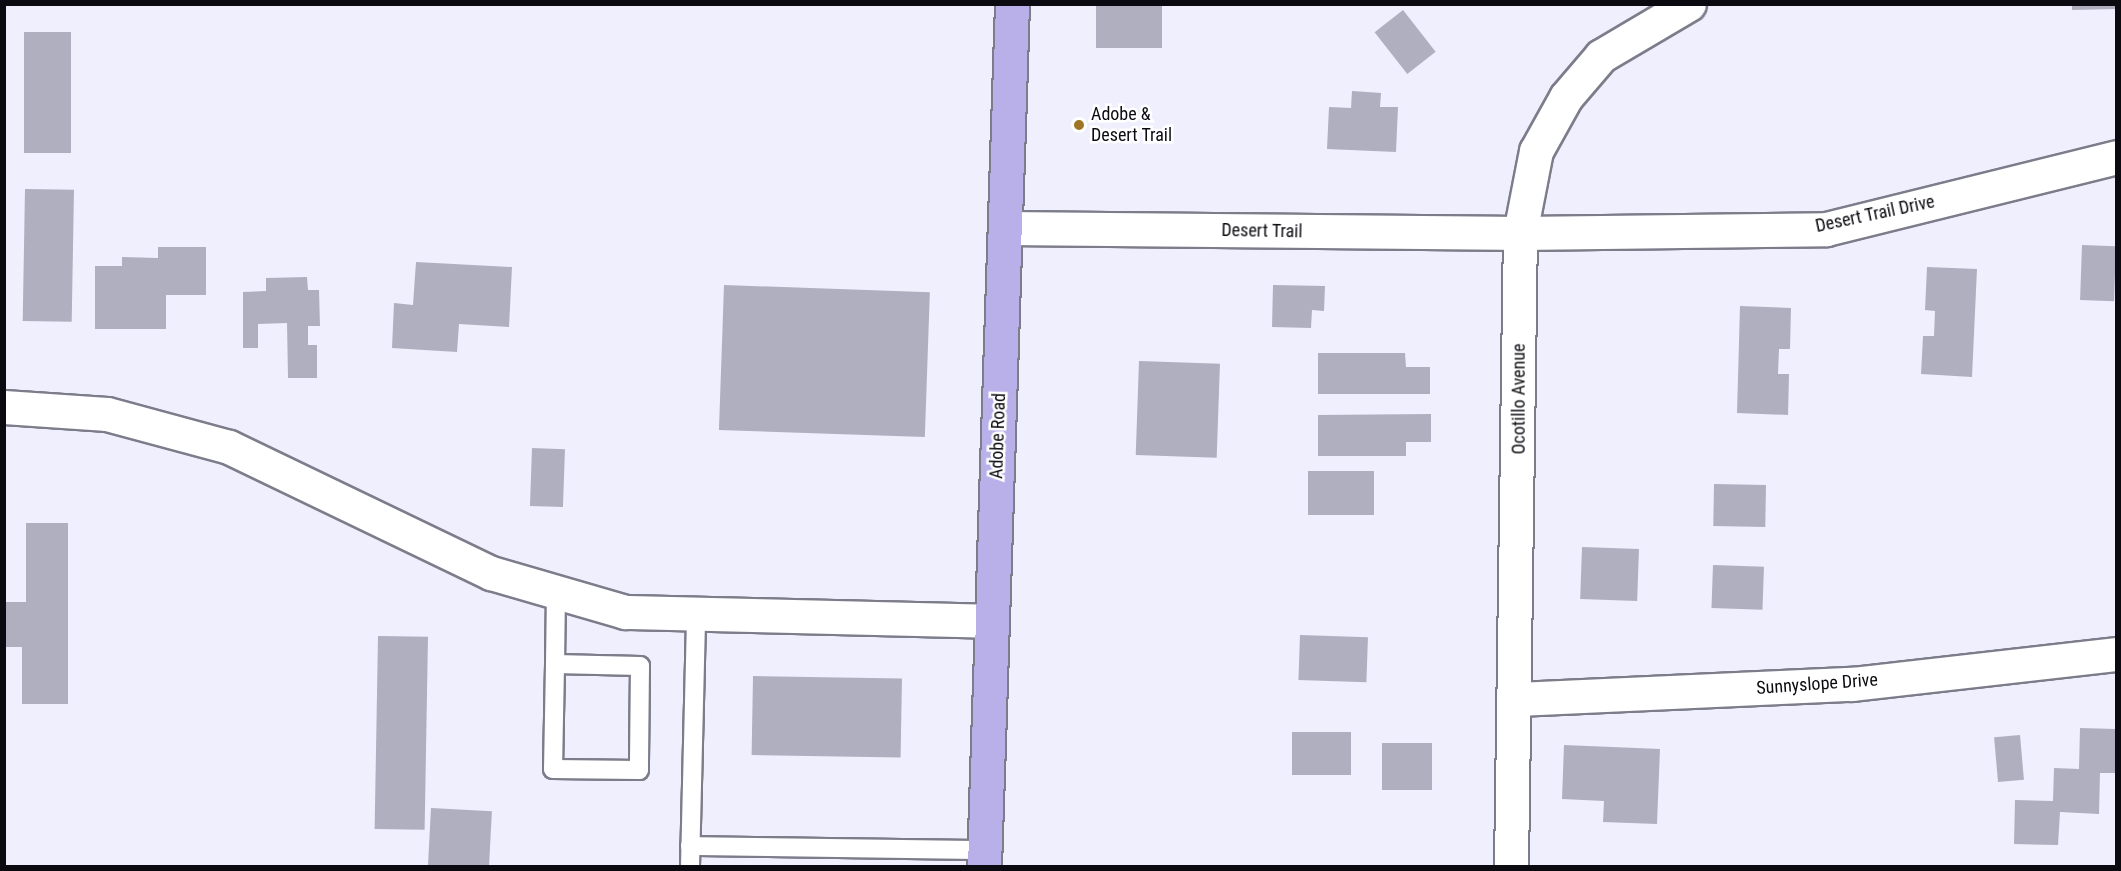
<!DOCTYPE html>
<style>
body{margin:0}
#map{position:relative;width:2121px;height:871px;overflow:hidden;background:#f0effd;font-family:"Roboto Condensed",sans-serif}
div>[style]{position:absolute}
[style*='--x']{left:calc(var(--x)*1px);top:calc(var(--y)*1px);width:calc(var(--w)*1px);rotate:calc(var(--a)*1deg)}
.building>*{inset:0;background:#b0afbf;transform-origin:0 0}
.roads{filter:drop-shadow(2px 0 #7c7c8b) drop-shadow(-2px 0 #7c7c8b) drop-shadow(0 2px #7c7c8b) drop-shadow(0 -2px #7c7c8b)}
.lane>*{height:18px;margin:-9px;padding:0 9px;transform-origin:9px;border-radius:9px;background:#fff}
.street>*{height:33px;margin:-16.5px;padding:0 16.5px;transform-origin:16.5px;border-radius:16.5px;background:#fff}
.primary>*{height:33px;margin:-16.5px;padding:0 16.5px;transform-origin:16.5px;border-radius:16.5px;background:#b9b0e9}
.dots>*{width:16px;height:16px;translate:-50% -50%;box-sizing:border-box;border:3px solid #fff;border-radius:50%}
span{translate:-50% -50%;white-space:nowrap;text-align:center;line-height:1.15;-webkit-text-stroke:5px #fff;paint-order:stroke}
.poi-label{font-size:18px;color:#0b0a10}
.left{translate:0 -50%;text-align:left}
.street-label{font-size:18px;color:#0b0a10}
.frame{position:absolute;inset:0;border:6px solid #0b0a10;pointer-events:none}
</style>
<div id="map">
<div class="building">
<div style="left:1096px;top:4px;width:66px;height:44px"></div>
<div style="clip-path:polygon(2072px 4px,2116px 4px,2116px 9px,2072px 10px)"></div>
<div style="left:1403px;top:10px;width:53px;height:36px;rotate:52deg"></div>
<div style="left:24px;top:32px;width:47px;height:121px"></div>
<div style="clip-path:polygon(1352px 91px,1381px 93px,1380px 107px,1398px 107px,1396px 152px,1327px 149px,1329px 107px,1351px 108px)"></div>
<div style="left:25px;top:189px;width:49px;height:132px;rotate:1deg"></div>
<div style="left:2082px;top:245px;width:34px;height:55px;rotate:2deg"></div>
<div style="clip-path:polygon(158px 247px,206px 247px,206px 295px,166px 295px,166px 329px,95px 329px,95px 266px,122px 266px,122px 257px,158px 258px)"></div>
<div style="clip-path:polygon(416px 262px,512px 267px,509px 327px,459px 324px,457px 352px,392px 348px,394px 303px,413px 305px)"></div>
<div style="clip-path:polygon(1927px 267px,1977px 269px,1972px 377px,1921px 374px,1923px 336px,1934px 336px,1935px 311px,1925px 310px)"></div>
<div style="clip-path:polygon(307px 277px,308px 290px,319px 290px,320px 326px,308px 326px,308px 345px,317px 345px,317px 378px,288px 378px,287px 323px,258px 324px,258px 348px,243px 348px,243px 292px,266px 291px,266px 278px)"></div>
<div style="left:724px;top:285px;width:206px;height:145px;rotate:2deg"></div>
<div style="clip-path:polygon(1273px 285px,1325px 286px,1324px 311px,1312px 310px,1311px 328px,1272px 327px)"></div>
<div style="clip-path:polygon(1740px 306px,1791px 308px,1790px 349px,1779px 349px,1778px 374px,1789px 374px,1788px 415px,1737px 413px)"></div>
<div style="clip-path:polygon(1318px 353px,1405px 353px,1406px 367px,1430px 367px,1430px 394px,1318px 394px)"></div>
<div style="left:1139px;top:361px;width:81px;height:94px;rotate:2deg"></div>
<div style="clip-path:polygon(1431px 414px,1431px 442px,1406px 442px,1406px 456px,1318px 456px,1318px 415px)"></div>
<div style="left:532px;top:448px;width:33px;height:58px;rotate:2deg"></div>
<div style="left:1308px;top:471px;width:66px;height:44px"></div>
<div style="left:1714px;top:484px;width:52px;height:42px;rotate:1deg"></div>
<div style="clip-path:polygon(26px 523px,68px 523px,68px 704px,22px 704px,22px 647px,4px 647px,4px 602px,26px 602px)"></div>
<div style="left:1582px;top:547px;width:57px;height:52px;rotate:2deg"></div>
<div style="left:1713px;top:565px;width:51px;height:43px;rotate:2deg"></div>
<div style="left:1300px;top:635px;width:68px;height:45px;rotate:2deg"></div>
<div style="left:378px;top:636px;width:50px;height:193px;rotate:1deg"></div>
<div style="left:753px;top:676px;width:149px;height:79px;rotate:1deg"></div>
<div style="clip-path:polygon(2080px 728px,2116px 729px,2116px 773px,2100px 773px,2099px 814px,2060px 812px,2058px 845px,2014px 844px,2015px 800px,2053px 801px,2054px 768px,2079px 769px)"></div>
<div style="left:1351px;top:732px;width:43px;height:59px;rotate:90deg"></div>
<div style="left:2020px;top:735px;width:45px;height:26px;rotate:85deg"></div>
<div style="left:1382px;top:743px;width:50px;height:47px"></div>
<div style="clip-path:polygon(1564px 745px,1660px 749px,1657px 824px,1603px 822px,1604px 801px,1562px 799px)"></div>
<div style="left:431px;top:808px;width:61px;height:58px;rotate:3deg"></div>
</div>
<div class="roads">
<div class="lane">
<div style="--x:555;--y:664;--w:85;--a:1.3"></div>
<div style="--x:640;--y:666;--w:104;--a:90.6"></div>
<div style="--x:639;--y:770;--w:86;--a:-179.3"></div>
<div style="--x:553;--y:769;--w:105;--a:-88.9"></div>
<div style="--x:555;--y:664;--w:68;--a:-89.2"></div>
<div style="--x:690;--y:846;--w:295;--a:0.8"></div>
<div style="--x:690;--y:866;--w:251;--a:-88.6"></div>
</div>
<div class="street">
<div style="--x:1005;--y:228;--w:515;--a:0.56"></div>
<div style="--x:1520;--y:233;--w:306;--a:-0.7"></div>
<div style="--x:1826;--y:229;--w:299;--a:-13.9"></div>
<div style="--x:4;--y:407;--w:103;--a:3.9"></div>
<div style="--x:107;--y:414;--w:126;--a:15.1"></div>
<div style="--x:229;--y:447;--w:291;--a:25.7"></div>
<div style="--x:491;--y:573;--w:140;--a:16.2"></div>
<div style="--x:625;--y:612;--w:367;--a:1.4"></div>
<div style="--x:1517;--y:699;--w:335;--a:-2.6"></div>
<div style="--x:1852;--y:684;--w:266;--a:-6.5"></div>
<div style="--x:1511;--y:866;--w:633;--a:-89.19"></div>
<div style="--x:1520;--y:233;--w:84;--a:-79"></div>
<div style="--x:1536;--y:151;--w:62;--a:-60.9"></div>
<div style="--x:1566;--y:97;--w:54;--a:-49.5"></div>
<div style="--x:1601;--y:56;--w:102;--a:-30.6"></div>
</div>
<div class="primary">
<div style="--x:984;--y:866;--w:862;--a:-88.14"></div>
</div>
</div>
<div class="dots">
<div style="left:1079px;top:125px;background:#9f7424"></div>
</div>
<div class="poi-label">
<span class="left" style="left:1091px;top:125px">Adobe &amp;<br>Desert Trail</span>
</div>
<div class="street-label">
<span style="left:1875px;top:214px;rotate:-12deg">Desert Trail Drive</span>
<span style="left:1262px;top:231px;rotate:1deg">Desert Trail</span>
<span style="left:1519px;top:399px;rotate:-90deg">Ocotillo Avenue</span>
<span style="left:998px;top:436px;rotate:-88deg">Adobe Road</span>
<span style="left:1817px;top:684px;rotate:-4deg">Sunnyslope Drive</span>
</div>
<div class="frame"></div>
</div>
